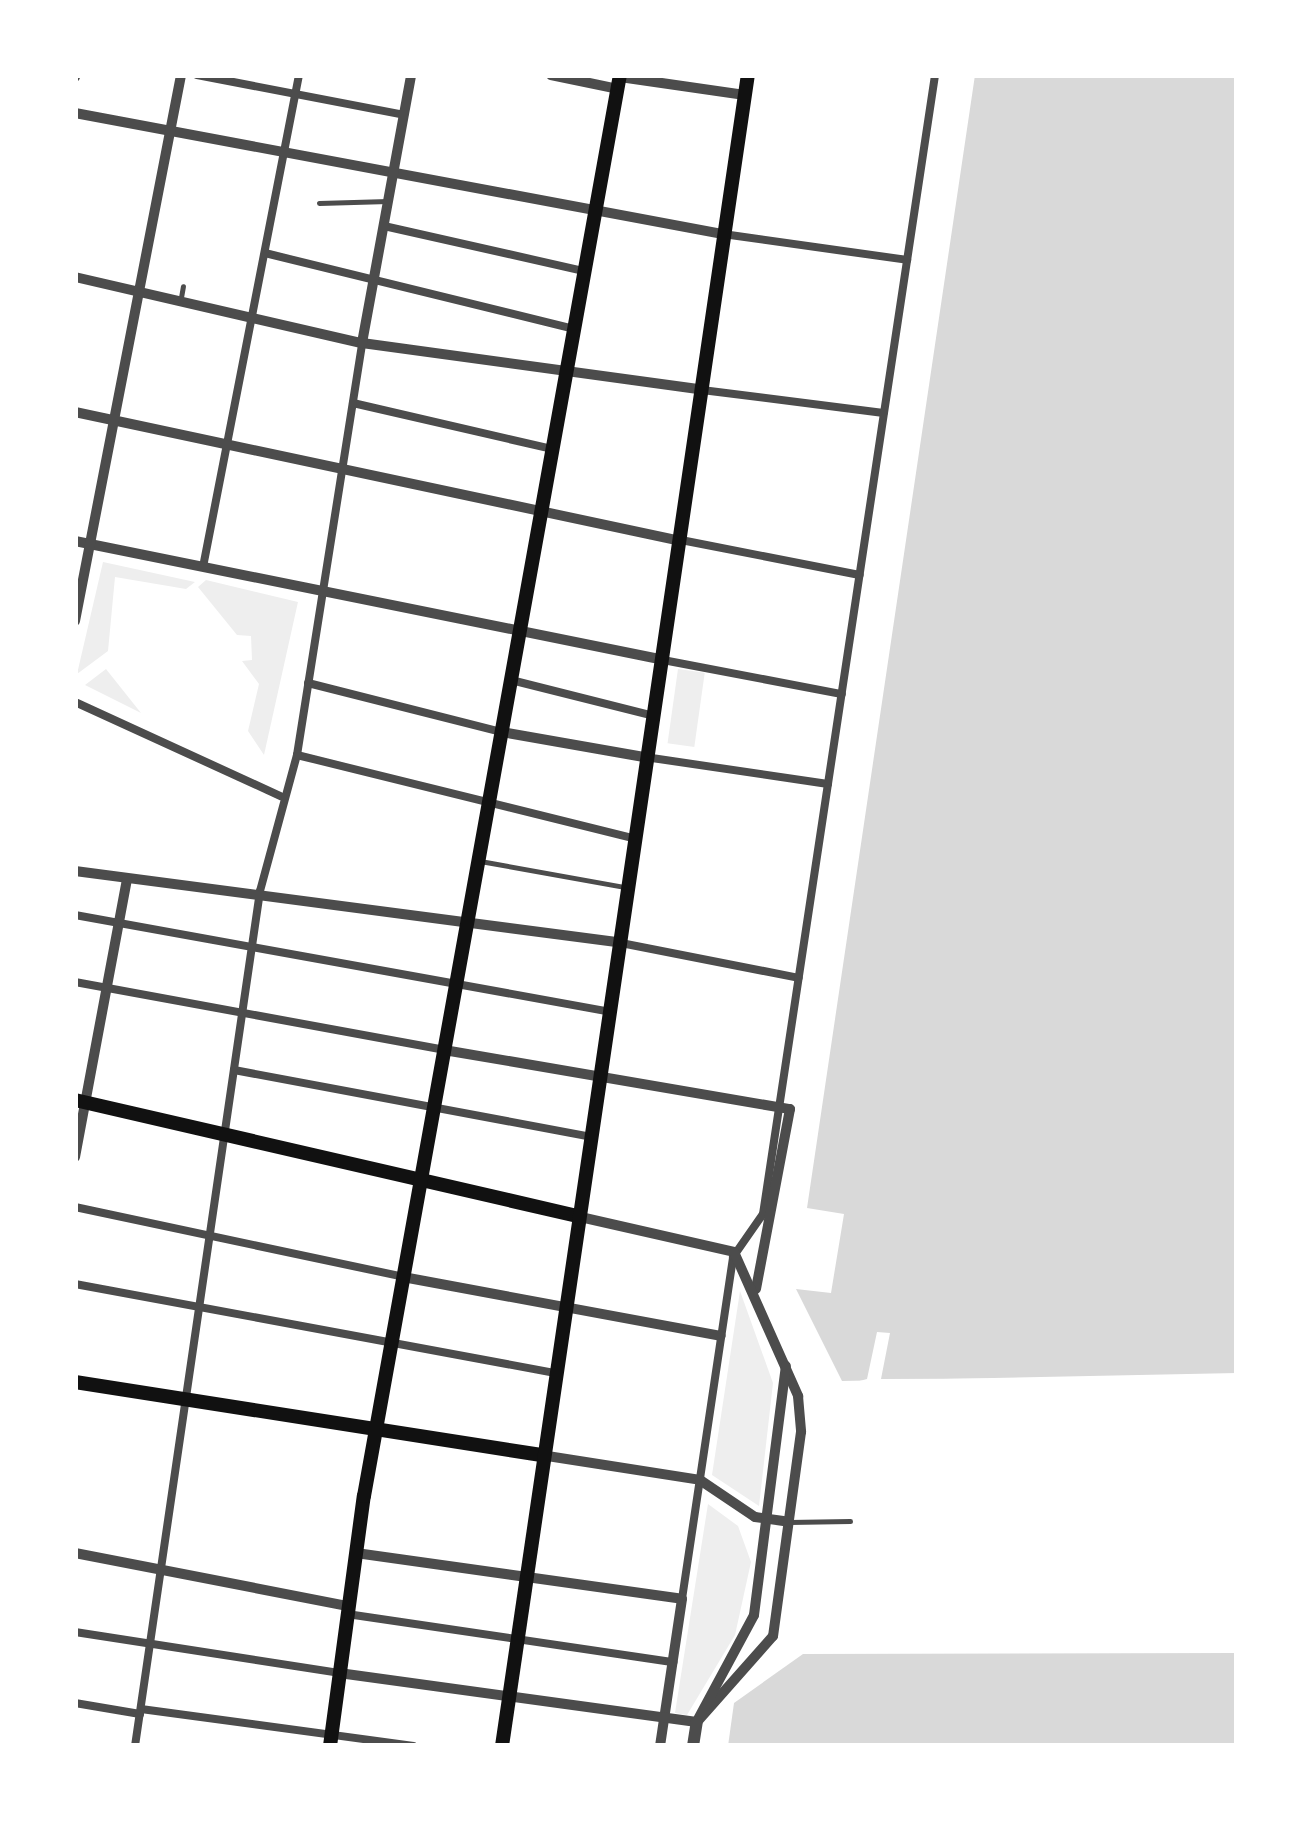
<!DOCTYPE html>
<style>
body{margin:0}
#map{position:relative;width:1312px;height:1821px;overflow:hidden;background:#fff;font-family:"PT Sans",sans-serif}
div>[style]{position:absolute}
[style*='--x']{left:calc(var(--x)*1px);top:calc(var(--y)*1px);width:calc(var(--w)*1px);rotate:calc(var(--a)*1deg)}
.green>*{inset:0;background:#eee;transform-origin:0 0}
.water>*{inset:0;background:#d9d9d9}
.pier>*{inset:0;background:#fff;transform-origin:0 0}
.service>*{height:5px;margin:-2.5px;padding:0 2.5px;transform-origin:2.5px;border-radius:2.5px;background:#4c4c4c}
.pedestrian>*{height:8px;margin:-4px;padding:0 4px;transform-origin:4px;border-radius:4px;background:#4c4c4c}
.minor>*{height:10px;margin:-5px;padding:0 5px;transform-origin:5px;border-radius:5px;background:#4c4c4c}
.tertiary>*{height:12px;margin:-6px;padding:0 6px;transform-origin:6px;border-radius:6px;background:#4c4c4c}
.secondary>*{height:14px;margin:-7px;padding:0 7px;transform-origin:7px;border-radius:7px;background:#111}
span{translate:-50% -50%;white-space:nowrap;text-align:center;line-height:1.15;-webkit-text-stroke:10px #fff;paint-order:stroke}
.frame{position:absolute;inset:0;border:78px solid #fff;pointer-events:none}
</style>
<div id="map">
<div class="green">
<div style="clip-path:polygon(103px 562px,195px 582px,186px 589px,115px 577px,108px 651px,77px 674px)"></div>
<div style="clip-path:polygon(206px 580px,298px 602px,264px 755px,248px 731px,259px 684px,242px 661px,252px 660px,251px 636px,237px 635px,198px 587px)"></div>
<div style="clip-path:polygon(106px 669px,141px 713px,85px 685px)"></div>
<div style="left:678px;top:669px;width:27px;height:75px;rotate:8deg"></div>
<div style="clip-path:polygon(740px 1291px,773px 1383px,759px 1506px,712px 1475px)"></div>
<div style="clip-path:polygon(708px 1504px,738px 1526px,751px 1562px,735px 1635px,687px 1715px,675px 1713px)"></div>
</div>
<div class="water">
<div style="clip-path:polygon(975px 75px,1237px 75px,1237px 1373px,842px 1381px,796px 1289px,831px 1293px,844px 1214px,807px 1208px)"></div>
<div style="clip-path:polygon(1237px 1653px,1237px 1746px,728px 1746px,734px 1703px,803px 1654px)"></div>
</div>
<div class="pier">
<div style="clip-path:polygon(877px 1332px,890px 1333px,881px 1379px,1237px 1378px,841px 1386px,867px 1379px)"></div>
<div style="left:1237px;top:1648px;width:5px;height:433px;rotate:90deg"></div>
</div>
<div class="service">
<div style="--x:319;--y:203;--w:69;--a:-1.7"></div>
<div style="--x:180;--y:303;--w:17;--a:-80"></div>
<div style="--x:480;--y:861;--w:146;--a:10.2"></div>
<div style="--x:789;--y:1522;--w:61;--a:-0.9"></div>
</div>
<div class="pedestrian">
<div style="--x:197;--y:75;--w:211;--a:10.9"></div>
<div style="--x:384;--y:226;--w:205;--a:12.7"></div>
<div style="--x:723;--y:234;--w:186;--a:8"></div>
<div style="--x:265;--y:253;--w:318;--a:13.8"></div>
<div style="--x:702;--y:390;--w:183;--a:7.2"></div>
<div style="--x:353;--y:403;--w:205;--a:13"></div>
<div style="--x:681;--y:540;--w:182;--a:11.1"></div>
<div style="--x:203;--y:567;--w:501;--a:-78.96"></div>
<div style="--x:663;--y:660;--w:182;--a:10.8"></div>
<div style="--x:511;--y:680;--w:143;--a:14.1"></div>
<div style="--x:308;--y:683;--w:200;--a:14.2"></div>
<div style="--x:75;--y:702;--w:226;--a:24.6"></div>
<div style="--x:297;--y:755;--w:345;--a:13.9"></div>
<div style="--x:645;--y:757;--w:185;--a:8.4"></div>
<div style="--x:75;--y:915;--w:540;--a:10.25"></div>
<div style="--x:621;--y:943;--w:181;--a:11.1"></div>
<div style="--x:75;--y:982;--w:375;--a:10.4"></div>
<div style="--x:234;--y:1070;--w:358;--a:10.6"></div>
<div style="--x:75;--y:1207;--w:335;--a:12"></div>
<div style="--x:75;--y:1284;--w:486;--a:10.5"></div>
<div style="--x:682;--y:1599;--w:346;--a:-81.5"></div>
<div style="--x:733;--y:1257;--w:52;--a:-55.1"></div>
<div style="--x:763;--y:1214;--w:1152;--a:-81.41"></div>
<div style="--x:347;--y:1614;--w:330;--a:8.4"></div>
<div style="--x:75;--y:1632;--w:267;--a:8.8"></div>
<div style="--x:75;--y:1703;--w:66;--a:9.6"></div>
<div style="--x:141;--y:1709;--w:275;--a:7.7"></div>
<div style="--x:135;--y:1746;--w:864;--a:-81.68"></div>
<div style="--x:260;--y:891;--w:141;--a:-74.8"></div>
<div style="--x:297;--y:755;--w:417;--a:-81"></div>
</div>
<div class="minor">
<div style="--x:551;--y:75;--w:68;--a:11.8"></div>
<div style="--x:75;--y:77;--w:2;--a:-90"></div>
<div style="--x:620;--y:77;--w:126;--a:8.2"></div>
<div style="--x:75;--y:113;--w:658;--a:10.59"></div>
<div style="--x:75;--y:277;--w:294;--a:13"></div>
<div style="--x:362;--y:343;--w:339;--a:7.8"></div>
<div style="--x:362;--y:343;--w:272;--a:-79.6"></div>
<div style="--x:75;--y:412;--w:614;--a:12.02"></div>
<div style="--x:75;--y:541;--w:596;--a:11.42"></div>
<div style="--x:75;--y:621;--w:556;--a:-79.01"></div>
<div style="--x:502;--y:732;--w:144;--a:10"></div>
<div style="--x:75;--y:871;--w:546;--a:7.48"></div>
<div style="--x:444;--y:1050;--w:351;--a:9.7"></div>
<div style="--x:790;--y:1109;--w:183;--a:100.7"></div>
<div style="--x:75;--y:1157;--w:283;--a:-79.4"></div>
<div style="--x:576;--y:1216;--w:162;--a:12.8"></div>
<div style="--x:734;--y:1252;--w:158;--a:66"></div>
<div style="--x:798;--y:1396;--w:36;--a:85"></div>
<div style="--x:801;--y:1432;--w:206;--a:97.8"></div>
<div style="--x:773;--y:1636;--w:115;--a:131.5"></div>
<div style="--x:403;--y:1277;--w:323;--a:10.5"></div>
<div style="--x:541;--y:1455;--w:161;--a:8.9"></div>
<div style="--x:700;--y:1480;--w:66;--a:33.9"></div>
<div style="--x:755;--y:1517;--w:34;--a:8"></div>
<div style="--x:75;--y:1553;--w:278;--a:11"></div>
<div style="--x:356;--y:1553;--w:329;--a:8"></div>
<div style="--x:682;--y:1599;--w:149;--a:98.5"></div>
<div style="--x:339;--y:1673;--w:361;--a:7.8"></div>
<div style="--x:697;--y:1721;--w:120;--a:-61.7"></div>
<div style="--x:754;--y:1615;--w:251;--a:-82.7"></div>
</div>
<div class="tertiary">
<div style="--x:693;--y:1746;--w:24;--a:-81"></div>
</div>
<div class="secondary">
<div style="--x:75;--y:1100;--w:511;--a:13"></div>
<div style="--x:75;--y:1382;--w:472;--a:8.9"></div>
<div style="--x:330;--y:1746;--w:252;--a:-82.3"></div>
<div style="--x:364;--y:1496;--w:1444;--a:-79.79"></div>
<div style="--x:502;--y:1746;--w:1689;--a:-81.63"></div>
</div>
<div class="frame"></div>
</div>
